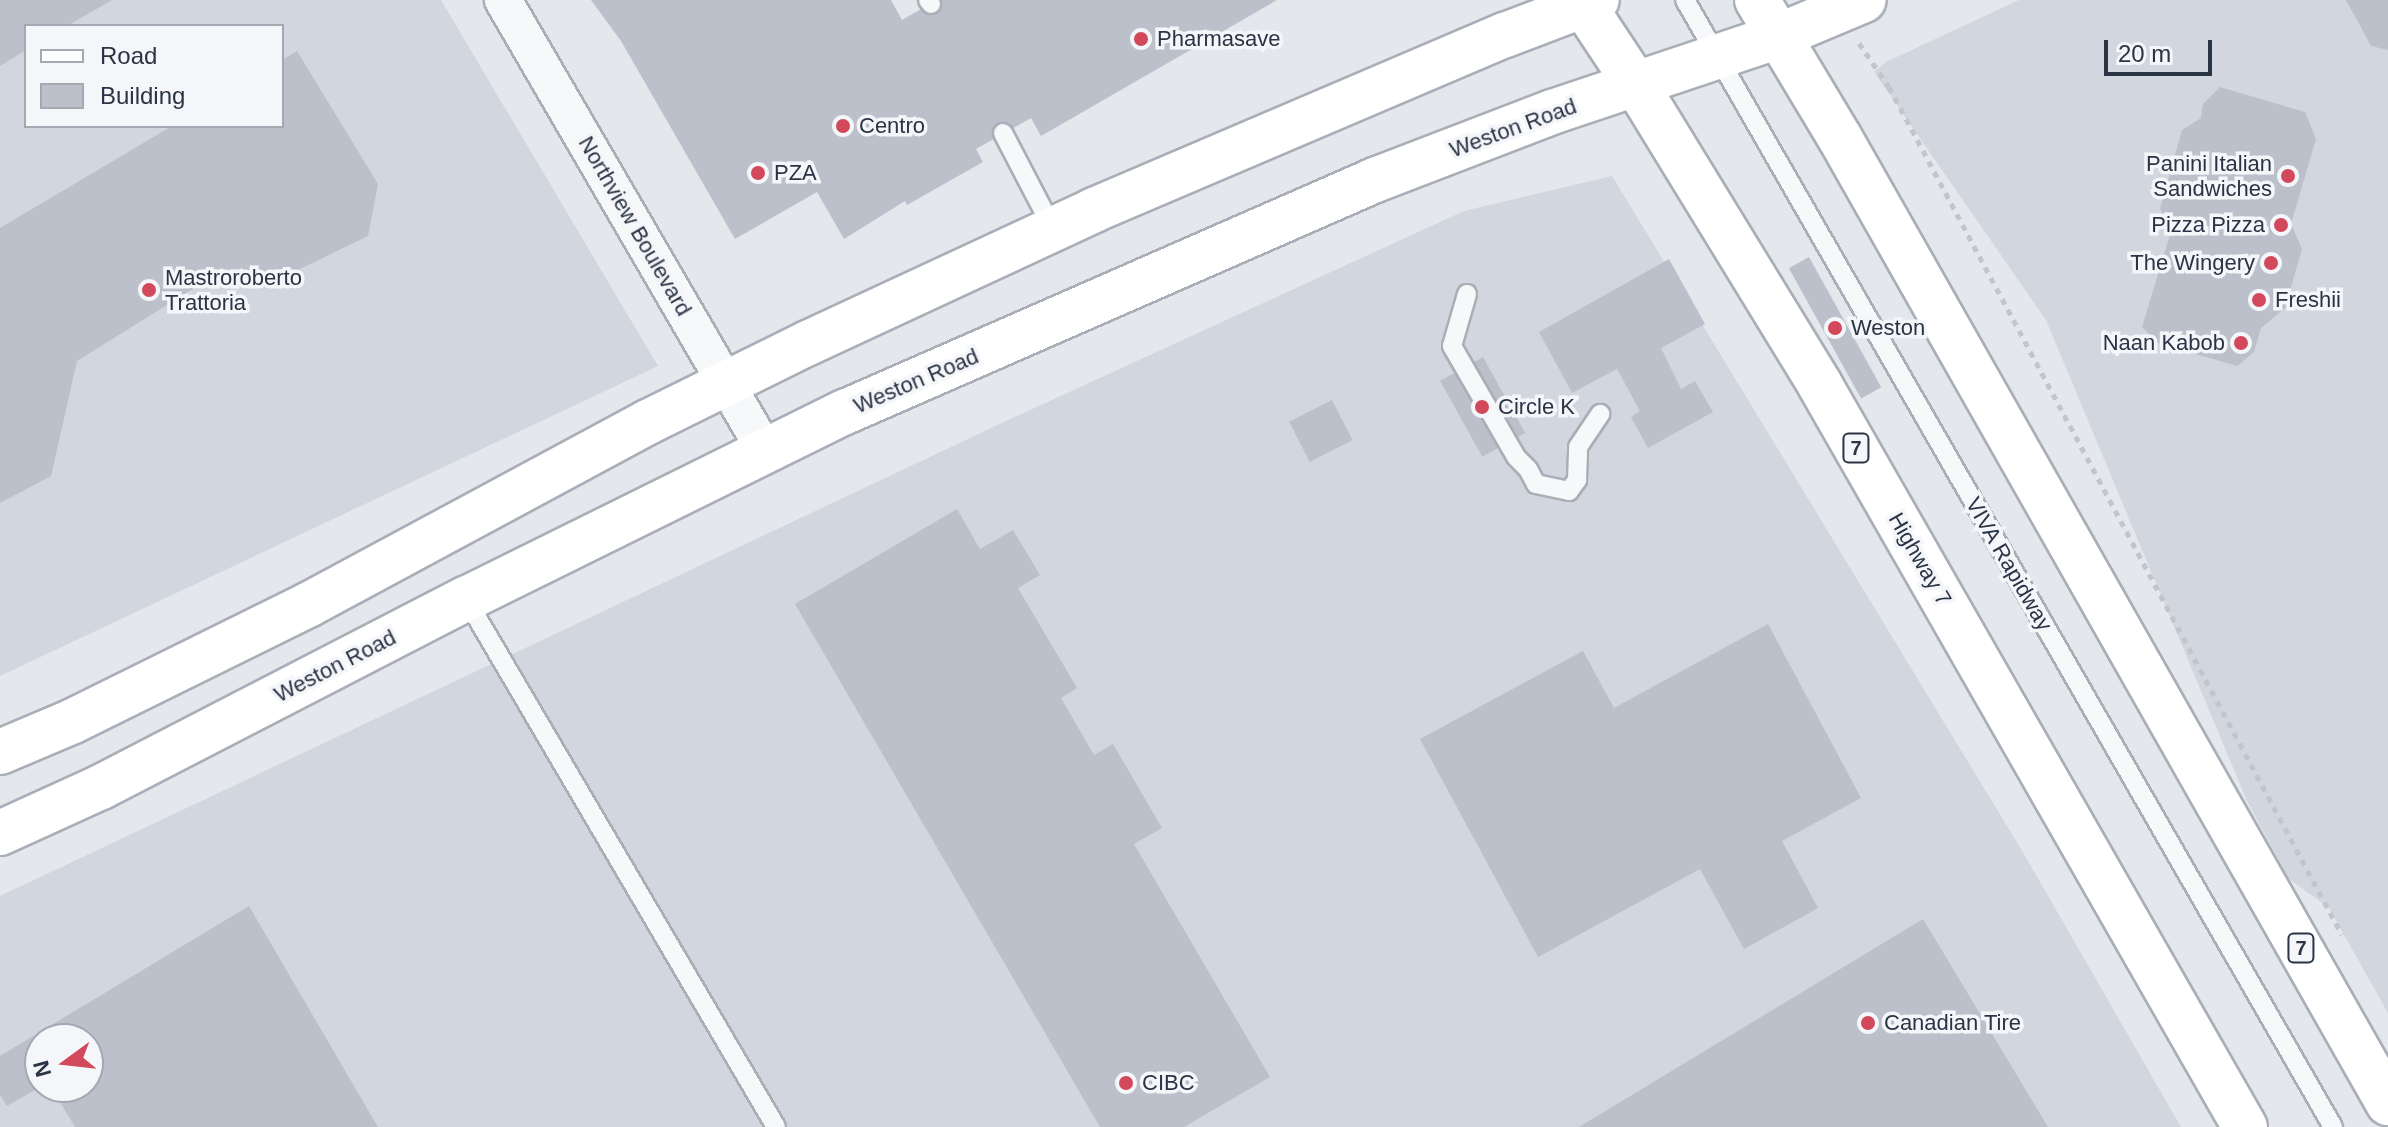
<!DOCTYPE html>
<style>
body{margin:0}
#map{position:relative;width:2388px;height:1127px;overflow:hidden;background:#e4e7ec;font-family:Helvetica,sans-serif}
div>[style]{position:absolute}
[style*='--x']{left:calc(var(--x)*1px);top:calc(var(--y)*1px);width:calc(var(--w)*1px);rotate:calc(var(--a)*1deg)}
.built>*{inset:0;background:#d2d6de}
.building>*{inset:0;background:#bbc0ca;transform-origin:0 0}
.path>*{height:5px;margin-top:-2.5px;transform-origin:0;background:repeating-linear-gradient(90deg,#c2c5cb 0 6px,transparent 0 12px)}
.roads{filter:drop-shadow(2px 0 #a9aeb7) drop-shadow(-2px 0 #a9aeb7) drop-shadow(0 2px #a9aeb7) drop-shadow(0 -2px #a9aeb7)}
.lane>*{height:18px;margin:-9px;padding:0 9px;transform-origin:9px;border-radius:9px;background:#f7f8fa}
.street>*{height:36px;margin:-18px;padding:0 18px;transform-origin:18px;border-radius:18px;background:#f7f8fa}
.secondary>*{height:44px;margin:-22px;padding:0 22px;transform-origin:22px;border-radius:22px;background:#fff}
.primary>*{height:44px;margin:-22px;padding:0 22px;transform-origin:22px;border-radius:22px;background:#fff}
.dots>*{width:22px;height:22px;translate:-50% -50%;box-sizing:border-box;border:4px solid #f4f6f9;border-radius:50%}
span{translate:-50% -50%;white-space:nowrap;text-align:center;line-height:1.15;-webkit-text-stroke:7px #f4f6f9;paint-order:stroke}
.shield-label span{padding:2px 6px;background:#f4f6f9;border:2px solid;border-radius:6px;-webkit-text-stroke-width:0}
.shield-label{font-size:20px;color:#2b3445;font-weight:700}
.poi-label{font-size:22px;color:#2b3445}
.left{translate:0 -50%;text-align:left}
.right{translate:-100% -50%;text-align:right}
.street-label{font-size:22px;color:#2b3445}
.legend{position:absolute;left:24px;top:24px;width:260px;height:104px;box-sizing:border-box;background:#f4f6f9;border:2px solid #a4a8b1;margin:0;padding:10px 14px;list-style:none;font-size:24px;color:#2b3445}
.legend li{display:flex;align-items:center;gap:16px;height:40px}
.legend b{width:40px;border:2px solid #a4a8b1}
.north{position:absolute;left:24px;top:1023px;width:80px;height:80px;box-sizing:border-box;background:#f4f6f9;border:2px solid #a4a8b1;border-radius:50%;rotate:255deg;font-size:22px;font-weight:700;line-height:32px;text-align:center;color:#2b3445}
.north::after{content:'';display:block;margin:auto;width:28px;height:36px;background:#d1495b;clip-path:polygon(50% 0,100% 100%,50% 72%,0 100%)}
.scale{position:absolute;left:2104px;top:40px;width:108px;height:36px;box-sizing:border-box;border:4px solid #2b3445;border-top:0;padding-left:10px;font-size:24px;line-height:28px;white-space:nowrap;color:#2b3445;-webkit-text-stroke:6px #f4f6f9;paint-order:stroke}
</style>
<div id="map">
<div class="built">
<div style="clip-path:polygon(evenodd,0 0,441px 0,658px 366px,0 676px,0 0,26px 26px,282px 26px,282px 126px,26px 126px,26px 26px)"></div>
<div style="clip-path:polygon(2019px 0,2388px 0,2388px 1013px,2329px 908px,2289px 879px,2247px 801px,2046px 320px,1874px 72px,1886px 62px)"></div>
<div style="clip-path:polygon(evenodd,1612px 176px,2021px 849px,2181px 1127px,0 1127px,0 896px,1006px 421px,1464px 211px,1612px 176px,40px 1039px,88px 1039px,88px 1087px,40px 1087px,40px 1039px)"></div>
</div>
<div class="building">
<div style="clip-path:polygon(0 0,112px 0,67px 26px,26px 26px,26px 50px,0 66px)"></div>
<div style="clip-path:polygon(591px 0,891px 0,902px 20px,937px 0,1277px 0,1041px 136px,1031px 118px,976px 149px,983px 162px,907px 205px,905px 201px,844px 239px,817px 192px,735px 239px,621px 41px)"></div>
<div style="clip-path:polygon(2346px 0,2388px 0,2388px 50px,2371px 46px)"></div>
<div style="clip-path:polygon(297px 51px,378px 184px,368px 236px,263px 287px,220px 272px,77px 361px,51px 476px,0 503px,0 228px,172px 126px,282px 126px,282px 60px)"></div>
<div style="clip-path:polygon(2220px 87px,2305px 112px,2316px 139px,2291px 224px,2302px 249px,2285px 308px,2261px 328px,2254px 352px,2237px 366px,2158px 343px,2142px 327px,2172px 228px,2160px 209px,2182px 130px,2201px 118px,2203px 104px)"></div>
<div style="left:1809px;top:257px;width:149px;height:23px;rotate:61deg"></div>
<div style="clip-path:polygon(1669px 259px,1705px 324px,1661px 348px,1681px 389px,1695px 381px,1713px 412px,1648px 448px,1631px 417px,1640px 411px,1617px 369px,1572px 393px,1539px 332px)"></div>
<div style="left:1483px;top:357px;width:87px;height:49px;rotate:61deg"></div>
<div style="left:1332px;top:400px;width:45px;height:48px;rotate:63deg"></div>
<div style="clip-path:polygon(957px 509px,980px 549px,1013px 530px,1040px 575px,1018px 588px,1077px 688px,1061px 698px,1094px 755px,1113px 744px,1162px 828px,1134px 844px,1270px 1077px,1184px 1127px,1100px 1127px,795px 604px)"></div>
<div style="clip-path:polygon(1768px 624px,1861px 798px,1782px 841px,1818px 908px,1744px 949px,1700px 869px,1538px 957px,1420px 739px,1583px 651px,1614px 708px)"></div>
<div style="clip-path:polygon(249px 906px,378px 1127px,75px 1127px,51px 1087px,88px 1087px,88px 1039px,40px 1039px,40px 1087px,7px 1106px,0 1095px,0 1056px)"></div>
<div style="clip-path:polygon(1923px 919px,2048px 1127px,1579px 1127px)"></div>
</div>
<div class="path">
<div style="--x:1859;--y:43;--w:53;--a:55.7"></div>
<div style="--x:1889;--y:87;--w:961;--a:61.89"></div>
</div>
<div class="roads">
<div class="lane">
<div style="--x:928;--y:0;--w:5;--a:53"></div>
<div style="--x:1685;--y:0;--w:1300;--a:60.1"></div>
<div style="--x:1003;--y:133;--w:108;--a:62.5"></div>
<div style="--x:1467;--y:294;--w:54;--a:106.1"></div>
<div style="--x:1452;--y:346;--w:128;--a:60"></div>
<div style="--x:1516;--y:457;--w:17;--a:45"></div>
<div style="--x:1528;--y:469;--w:17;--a:62"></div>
<div style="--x:1536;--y:484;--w:34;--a:12"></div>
<div style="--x:1569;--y:491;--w:14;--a:-54"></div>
<div style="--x:1577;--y:480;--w:33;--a:-88"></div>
<div style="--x:1578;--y:447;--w:40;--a:-56"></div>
<div style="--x:466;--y:599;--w:612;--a:59.58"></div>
</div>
<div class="street">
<div style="--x:503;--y:0;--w:523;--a:59.81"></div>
</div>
<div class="secondary">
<div style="--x:0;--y:752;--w:79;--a:-23"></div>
<div style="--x:73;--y:721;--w:262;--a:-26.3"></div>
<div style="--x:308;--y:605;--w:386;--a:-28.3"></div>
<div style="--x:648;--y:422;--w:178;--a:-26.3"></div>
<div style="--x:808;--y:343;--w:315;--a:-24.9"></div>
<div style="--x:1094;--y:210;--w:447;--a:-23.1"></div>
<div style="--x:1505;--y:35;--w:98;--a:-20.8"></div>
<div style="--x:0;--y:833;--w:111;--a:-24.5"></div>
<div style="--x:101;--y:787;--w:411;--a:-27.3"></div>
<div style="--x:466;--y:599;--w:423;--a:-26.3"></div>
<div style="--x:845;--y:412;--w:579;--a:-23.64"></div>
<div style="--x:1375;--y:180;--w:190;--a:-21"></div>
<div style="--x:1552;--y:112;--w:236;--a:-18.5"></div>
<div style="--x:1776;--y:37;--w:95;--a:-22.8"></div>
</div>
<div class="primary">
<div style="--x:1580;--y:0;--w:103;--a:56.5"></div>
<div style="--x:1637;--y:86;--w:351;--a:58.5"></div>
<div style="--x:1820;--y:385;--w:855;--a:60.2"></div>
<div style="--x:1757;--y:0;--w:161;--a:59"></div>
<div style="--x:1840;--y:138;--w:1110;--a:60.41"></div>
</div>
</div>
<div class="dots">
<div style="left:1141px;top:39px;background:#d1495b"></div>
<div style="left:843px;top:126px;background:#d1495b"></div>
<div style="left:758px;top:173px;background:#d1495b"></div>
<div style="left:2288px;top:176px;background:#d1495b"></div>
<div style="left:2281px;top:225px;background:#d1495b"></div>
<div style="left:2271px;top:263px;background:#d1495b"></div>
<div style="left:149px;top:290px;background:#d1495b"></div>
<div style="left:2259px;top:300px;background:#d1495b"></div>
<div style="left:1835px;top:328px;background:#d1495b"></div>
<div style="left:2241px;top:343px;background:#d1495b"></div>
<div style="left:1482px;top:407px;background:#d1495b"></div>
<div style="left:1868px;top:1023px;background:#d1495b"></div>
<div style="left:1126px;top:1083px;background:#d1495b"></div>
</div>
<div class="shield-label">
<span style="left:1856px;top:448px">7</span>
<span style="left:2301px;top:948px">7</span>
</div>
<div class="poi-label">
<span class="left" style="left:1157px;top:39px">Pharmasave</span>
<span class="left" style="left:859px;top:126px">Centro</span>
<span class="right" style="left:2272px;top:176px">Panini Italian<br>Sandwiches</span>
<span class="left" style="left:774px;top:173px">PZA</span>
<span class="right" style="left:2265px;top:225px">Pizza Pizza</span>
<span class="right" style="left:2255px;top:263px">The Wingery</span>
<span class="left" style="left:165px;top:290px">Mastroroberto<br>Trattoria</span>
<span class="left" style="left:2275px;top:300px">Freshii</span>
<span class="left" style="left:1851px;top:328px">Weston</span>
<span class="right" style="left:2225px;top:343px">Naan Kabob</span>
<span class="left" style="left:1498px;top:407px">Circle K</span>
<span class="left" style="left:1884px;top:1023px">Canadian Tire</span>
<span class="left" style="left:1142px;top:1083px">CIBC</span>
</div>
<div class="street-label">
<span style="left:1513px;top:128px;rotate:-20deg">Weston Road</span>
<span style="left:635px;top:226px;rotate:60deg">Northview Boulevard</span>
<span style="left:916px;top:381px;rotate:-23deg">Weston Road</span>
<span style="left:1920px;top:559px;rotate:60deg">Highway 7</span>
<span style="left:2009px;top:564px;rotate:60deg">VIVA Rapidway</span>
<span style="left:335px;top:666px;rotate:-27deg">Weston Road</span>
</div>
<ul class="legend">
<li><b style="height:10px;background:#fff"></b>Road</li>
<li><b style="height:22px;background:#bbc0ca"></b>Building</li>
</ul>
<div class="north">N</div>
<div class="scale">20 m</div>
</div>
